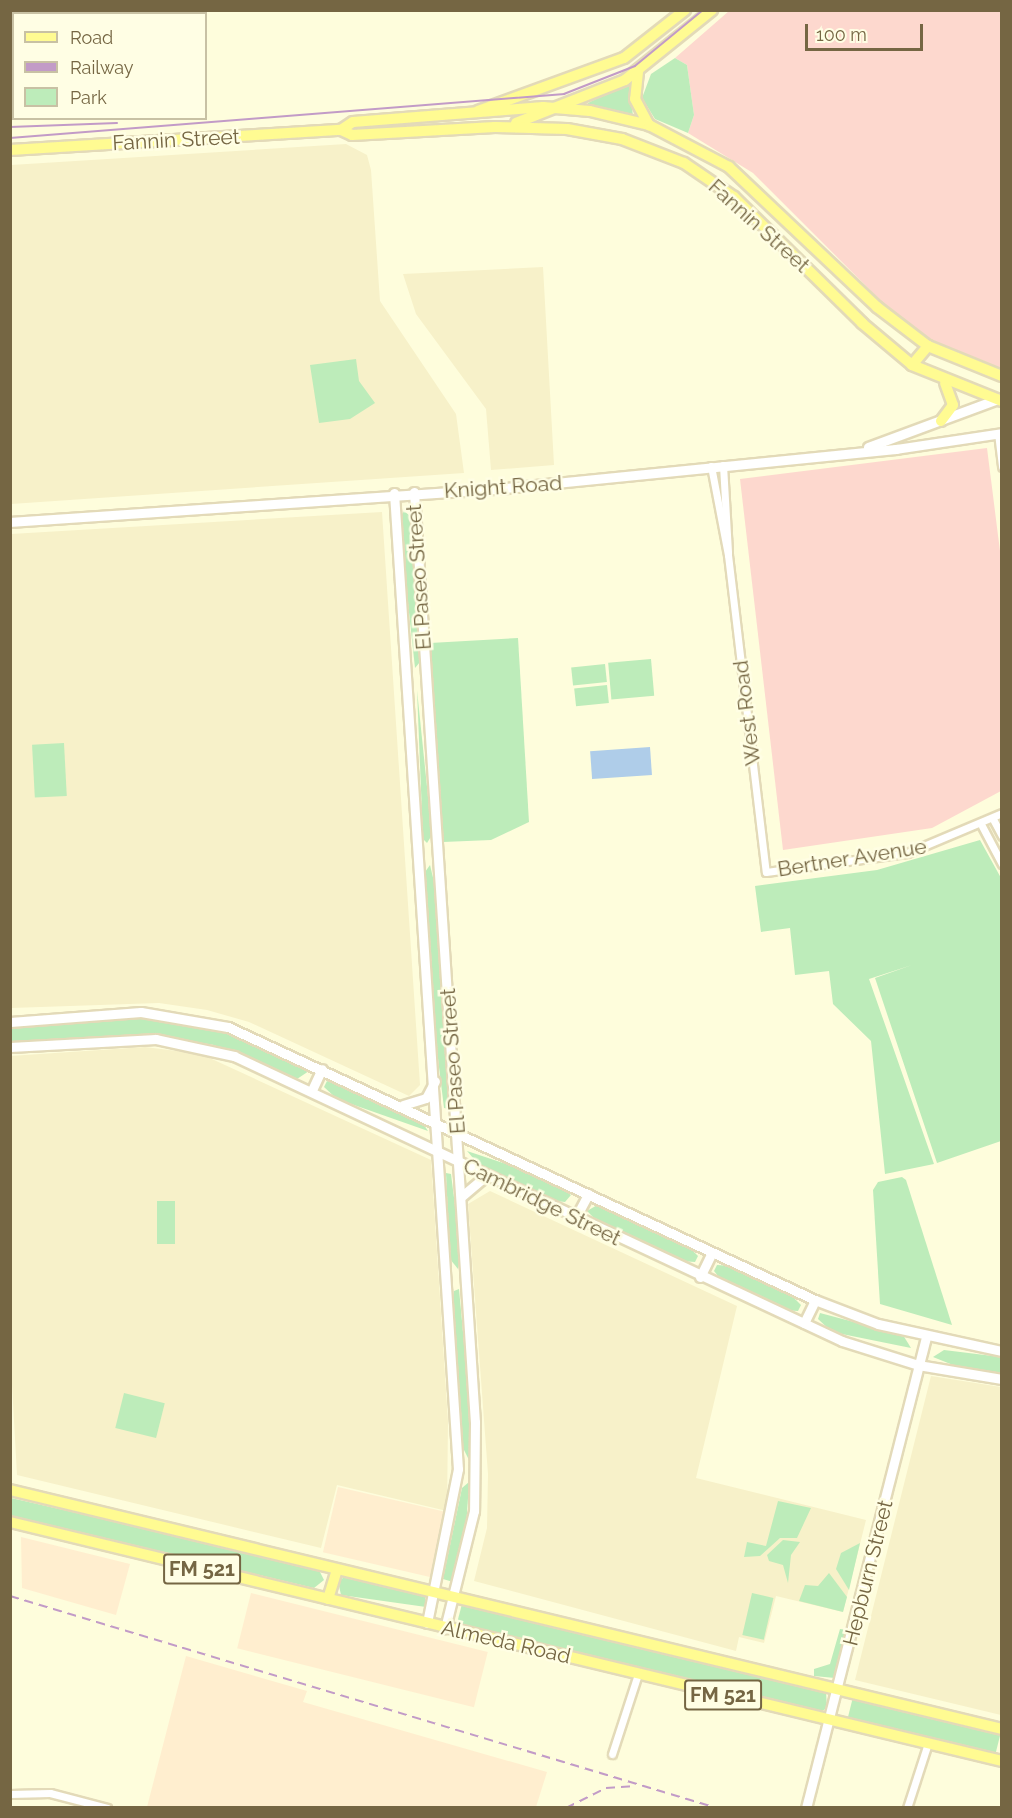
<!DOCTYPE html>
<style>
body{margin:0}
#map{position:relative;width:1012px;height:1818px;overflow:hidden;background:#fefddc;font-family:Raleway,sans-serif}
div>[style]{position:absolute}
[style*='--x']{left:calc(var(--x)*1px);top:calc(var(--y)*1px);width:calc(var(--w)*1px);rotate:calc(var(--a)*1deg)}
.residential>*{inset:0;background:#f7f1c9}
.commercial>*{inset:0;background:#ffeecf;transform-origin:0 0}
.medical>*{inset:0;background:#fdd8ce}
.green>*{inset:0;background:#bdecba;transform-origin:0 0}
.water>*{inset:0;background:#afcde9;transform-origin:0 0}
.roads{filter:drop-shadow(2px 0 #e3dab8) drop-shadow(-2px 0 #e3dab8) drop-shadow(0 2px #e3dab8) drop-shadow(0 -2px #e3dab8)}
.street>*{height:7px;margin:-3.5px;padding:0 3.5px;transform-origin:3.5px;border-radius:3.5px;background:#fff}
.secondary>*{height:9px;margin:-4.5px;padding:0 4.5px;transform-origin:4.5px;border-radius:4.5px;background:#fff}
.primary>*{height:10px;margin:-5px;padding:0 5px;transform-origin:5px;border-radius:5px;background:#fffb92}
.tram>*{height:1.5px;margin:-0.75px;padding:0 0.75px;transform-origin:0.75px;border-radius:0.75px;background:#c29bc7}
.rail>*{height:2px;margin-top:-1px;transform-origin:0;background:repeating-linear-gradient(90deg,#c29bc7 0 9px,transparent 0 15px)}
span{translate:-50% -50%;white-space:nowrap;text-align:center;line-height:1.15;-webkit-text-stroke:5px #fffee4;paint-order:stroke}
.shield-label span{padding:2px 4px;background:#fffee4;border:2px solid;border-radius:4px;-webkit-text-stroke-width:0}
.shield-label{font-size:20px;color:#756643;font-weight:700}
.street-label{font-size:21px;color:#756643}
.frame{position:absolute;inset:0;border:12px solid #756643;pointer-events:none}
.legend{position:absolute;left:12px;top:12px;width:195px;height:108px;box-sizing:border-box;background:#fffee4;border:2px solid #c8c1a4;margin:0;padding:8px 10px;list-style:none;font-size:18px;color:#756643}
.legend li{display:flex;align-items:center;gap:12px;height:30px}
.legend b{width:30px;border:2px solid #c8c1a4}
.scale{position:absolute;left:805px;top:24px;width:118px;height:27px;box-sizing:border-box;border:3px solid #756643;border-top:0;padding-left:8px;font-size:18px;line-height:21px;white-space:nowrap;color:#756643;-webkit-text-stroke:4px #fffee4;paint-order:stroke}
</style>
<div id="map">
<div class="residential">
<div style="clip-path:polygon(346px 144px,367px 155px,371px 170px,380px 301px,456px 414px,464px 473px,11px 504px,11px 165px)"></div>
<div style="clip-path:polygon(543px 267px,554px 465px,491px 470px,486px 409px,416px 314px,403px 274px)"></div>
<div style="clip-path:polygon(382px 512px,420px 1085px,409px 1096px,249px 1022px,207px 1010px,159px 1003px,11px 1008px,11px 534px)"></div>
<div style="clip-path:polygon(145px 1047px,201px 1054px,431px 1160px,448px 1421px,447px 1511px,337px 1485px,321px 1548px,17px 1475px,10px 1348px,10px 1056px)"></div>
<div style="clip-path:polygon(490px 1191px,737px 1306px,696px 1478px,866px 1520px,843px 1612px,776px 1596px,764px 1643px,739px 1637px,736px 1651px,474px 1581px,487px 1528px,488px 1474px,468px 1204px)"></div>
<div style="clip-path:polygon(931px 1376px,1001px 1387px,1001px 1715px,855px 1680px)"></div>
</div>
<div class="commercial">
<div style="left:338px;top:1487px;width:112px;height:67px;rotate:13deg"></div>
<div style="clip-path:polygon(21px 1537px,130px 1564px,116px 1615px,22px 1588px)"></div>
<div style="left:251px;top:1593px;width:244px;height:57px;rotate:14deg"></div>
<div style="clip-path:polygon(186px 1656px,307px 1691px,303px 1702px,547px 1772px,536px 1807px,147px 1807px)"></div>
</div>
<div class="medical">
<div style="clip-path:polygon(729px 11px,1001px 11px,1001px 369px,924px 337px,890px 310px,753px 173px,688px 133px,694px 115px,687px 65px,675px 58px)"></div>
<div style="clip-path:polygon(987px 448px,1002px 567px,1001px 791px,932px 828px,783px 850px,740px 479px)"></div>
</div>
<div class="green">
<div style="clip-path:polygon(675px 58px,687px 65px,694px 115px,688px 133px,655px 119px,642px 98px,651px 74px)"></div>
<div style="clip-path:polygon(629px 82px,633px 116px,588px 106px,588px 103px)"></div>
<div style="clip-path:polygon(356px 359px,359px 381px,375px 403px,350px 419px,319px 423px,310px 365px)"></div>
<div style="clip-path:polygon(404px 511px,410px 516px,420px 662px,415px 668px,399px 519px)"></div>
<div style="clip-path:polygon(518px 638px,529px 822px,491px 840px,443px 842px,430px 643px)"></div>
<div style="left:651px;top:659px;width:37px;height:43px;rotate:85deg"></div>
<div style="left:605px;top:664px;width:18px;height:34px;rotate:84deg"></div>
<div style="left:607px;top:685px;width:18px;height:33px;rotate:84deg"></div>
<div style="clip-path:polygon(417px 690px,432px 835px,427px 843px,423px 839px)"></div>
<div style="left:64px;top:743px;width:53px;height:32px;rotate:87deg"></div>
<div style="clip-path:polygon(980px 840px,1001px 878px,1001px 1141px,937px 1163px,875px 978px,912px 965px,869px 979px,934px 1164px,885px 1174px,871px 1041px,833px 1004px,829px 971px,795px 975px,790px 928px,761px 932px,755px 886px,877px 870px)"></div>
<div style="clip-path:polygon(430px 865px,435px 886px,449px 1109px,444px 1108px,436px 1042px,425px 872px)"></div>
<div style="clip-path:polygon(141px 1016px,218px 1027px,309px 1071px,297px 1079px,214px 1045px,148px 1034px,11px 1043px,11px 1028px)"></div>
<div style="clip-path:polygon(327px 1081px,420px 1119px,428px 1131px,337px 1099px,324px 1087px)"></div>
<div style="clip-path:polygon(467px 1151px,545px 1177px,571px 1195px,565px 1202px,550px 1200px,480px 1166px)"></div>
<div style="clip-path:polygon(446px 1173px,451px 1174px,461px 1253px,458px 1269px,450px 1259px)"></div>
<div style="clip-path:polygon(902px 1177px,906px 1180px,952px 1325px,880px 1304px,873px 1190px,878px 1182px)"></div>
<div style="left:157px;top:1201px;width:18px;height:43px"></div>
<div style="clip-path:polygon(599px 1204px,687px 1245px,698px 1256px,695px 1262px,681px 1261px,599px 1223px,587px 1211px)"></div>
<div style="clip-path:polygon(717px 1265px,732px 1266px,788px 1292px,801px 1305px,798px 1311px,782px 1310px,723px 1282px,714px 1271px)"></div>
<div style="clip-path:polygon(459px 1289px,472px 1429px,469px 1460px,463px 1448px,453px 1307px,454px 1291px)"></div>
<div style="clip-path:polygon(820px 1313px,903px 1335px,911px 1348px,832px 1332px,818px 1319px)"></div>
<div style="clip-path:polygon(944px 1350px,1001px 1357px,1001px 1373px,958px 1367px,933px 1357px)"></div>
<div style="left:124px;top:1393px;width:42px;height:36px;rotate:14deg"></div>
<div style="clip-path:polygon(469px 1482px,466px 1529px,453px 1582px,443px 1579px,462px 1488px)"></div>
<div style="clip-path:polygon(11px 1498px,318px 1568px,324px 1580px,314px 1588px,11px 1516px)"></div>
<div style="clip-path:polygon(778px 1501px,811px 1508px,797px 1538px,780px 1538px,760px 1556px,744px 1557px,747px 1542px,766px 1546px)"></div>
<div style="clip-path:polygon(783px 1540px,800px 1542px,791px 1555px,788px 1583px,783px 1565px,769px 1561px,767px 1555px)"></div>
<div style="clip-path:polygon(860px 1543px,849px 1590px,836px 1569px,841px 1553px)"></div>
<div style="clip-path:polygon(829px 1573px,847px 1597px,843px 1612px,799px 1601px,805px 1585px,818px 1586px)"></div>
<div style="clip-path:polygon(348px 1575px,425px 1594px,426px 1607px,341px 1595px,338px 1581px)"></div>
<div style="left:752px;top:1593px;width:22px;height:43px;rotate:13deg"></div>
<div style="clip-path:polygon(462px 1604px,826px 1692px,827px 1708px,822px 1711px,457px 1623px)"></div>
<div style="clip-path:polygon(840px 1629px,848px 1630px,835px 1678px,814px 1676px,814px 1669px,830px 1664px)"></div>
<div style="left:853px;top:1697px;width:152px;height:22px;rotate:14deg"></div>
</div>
<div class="water">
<div style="left:650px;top:747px;width:28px;height:60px;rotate:86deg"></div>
</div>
<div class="roads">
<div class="street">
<div style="--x:998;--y:433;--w:34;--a:83"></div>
<div style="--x:723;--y:465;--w:88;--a:86.7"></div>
<div style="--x:711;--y:466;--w:91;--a:79.2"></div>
<div style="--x:728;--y:555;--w:319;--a:83.2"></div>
<div style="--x:766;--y:872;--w:142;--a:-7.7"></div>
<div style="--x:907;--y:853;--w:103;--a:-22.8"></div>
<div style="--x:993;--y:819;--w:19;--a:62"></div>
<div style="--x:982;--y:826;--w:43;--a:62.2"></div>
<div style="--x:612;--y:1754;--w:84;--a:-72"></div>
<div style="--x:10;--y:1794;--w:40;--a:-1.4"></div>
<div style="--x:50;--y:1793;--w:59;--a:14.7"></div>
<div style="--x:907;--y:1808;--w:68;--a:-72.1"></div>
</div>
<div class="secondary">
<div style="--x:868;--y:447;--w:139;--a:-20.3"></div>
<div style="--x:414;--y:492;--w:932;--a:86.25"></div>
<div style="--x:475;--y:1422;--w:89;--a:90.6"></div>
<div style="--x:474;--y:1511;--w:121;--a:103.9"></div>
<div style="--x:394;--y:493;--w:978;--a:86.25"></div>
<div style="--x:458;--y:1469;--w:157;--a:101.4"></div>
<div style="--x:10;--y:522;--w:496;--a:-3.9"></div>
<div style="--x:505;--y:488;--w:393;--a:-5.7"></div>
<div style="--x:896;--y:449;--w:107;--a:-8.6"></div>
<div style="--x:10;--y:1022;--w:131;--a:-4.4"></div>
<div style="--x:141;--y:1012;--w:88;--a:9.8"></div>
<div style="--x:228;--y:1027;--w:647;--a:24.94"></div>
<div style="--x:815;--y:1300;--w:67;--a:20.9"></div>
<div style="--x:878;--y:1324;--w:127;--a:12.3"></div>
<div style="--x:10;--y:1047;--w:146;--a:-3.1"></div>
<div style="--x:156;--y:1039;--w:80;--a:12.3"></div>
<div style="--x:234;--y:1056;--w:671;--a:25.11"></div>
<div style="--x:842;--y:1341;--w:80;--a:17.5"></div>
<div style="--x:918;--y:1365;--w:85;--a:9.5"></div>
<div style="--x:312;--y:1090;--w:23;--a:-65"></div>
<div style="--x:403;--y:1105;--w:24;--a:-17"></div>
<div style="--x:426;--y:1098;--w:19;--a:-62"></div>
<div style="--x:462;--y:1196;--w:33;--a:-40"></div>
<div style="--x:576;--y:1217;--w:26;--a:-62"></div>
<div style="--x:700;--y:1277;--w:25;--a:-64"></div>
<div style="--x:804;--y:1323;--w:25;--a:-64"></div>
<div style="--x:806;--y:1808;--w:486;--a:-75.7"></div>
</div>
<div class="primary">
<div style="--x:638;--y:72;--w:27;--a:96"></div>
<div style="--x:635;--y:99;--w:30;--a:62"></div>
<div style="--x:478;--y:111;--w:155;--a:-20"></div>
<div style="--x:624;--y:58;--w:78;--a:-38.2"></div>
<div style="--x:516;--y:123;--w:117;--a:-21.5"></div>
<div style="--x:625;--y:80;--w:112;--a:-38.8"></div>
<div style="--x:341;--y:130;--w:14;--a:-34"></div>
<div style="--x:353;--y:122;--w:191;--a:-4.5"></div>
<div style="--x:543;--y:107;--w:47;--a:4.9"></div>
<div style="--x:590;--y:111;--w:61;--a:13.3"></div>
<div style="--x:649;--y:125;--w:90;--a:27.7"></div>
<div style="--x:729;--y:167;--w:204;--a:43.4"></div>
<div style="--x:877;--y:307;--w:64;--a:37.4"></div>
<div style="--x:928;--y:346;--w:80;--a:22.1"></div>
<div style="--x:10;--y:150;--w:332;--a:-3.5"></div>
<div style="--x:341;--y:130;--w:12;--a:24"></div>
<div style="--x:352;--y:135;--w:143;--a:-3.2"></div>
<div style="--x:495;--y:127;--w:72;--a:1.6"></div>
<div style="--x:567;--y:129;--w:56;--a:10.3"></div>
<div style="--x:622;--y:139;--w:66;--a:21.2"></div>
<div style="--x:684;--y:163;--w:60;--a:34.2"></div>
<div style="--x:734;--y:197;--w:180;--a:44.5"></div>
<div style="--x:862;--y:323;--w:65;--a:40"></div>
<div style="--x:912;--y:365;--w:97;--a:21.8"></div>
<div style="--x:912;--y:365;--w:25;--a:-50"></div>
<div style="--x:941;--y:421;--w:20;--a:-53"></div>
<div style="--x:953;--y:405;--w:23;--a:-110"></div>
<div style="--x:10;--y:1490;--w:1020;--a:13.55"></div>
<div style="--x:10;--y:1522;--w:1020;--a:13.55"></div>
<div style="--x:328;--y:1599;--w:31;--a:-73"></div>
</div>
</div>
<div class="tram">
<div style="--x:10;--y:127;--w:107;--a:-2.1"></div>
<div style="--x:10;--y:138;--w:556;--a:-4.54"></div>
<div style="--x:564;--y:94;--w:76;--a:-21.5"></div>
<div style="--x:635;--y:66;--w:88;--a:-39.5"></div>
</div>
<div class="rail">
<div style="--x:10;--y:1596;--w:738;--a:16.69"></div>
<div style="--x:566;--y:1808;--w:45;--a:-26.6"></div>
<div style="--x:606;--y:1788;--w:30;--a:-4"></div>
</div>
<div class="shield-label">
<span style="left:202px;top:1569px">FM 521</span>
<span style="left:723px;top:1695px">FM 521</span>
</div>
<div class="street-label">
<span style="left:176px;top:140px;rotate:-3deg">Fannin Street</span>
<span style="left:759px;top:226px;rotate:42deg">Fannin Street</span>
<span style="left:503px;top:487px;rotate:-4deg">Knight Road</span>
<span style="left:419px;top:577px;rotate:-94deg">El Paseo Street</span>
<span style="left:747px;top:713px;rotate:-97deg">West Road</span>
<span style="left:852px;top:858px;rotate:-9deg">Bertner Avenue</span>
<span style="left:453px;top:1061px;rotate:-94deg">El Paseo Street</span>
<span style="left:542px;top:1202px;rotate:26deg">Cambridge Street</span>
<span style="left:868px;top:1573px;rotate:-76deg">Hepburn Street</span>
<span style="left:506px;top:1642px;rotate:13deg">Almeda Road</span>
</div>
<div class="frame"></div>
<ul class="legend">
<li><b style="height:8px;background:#fffb92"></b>Road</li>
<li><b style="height:8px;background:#c29bc7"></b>Railway</li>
<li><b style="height:16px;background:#bdecba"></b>Park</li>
</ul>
<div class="scale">100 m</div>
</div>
